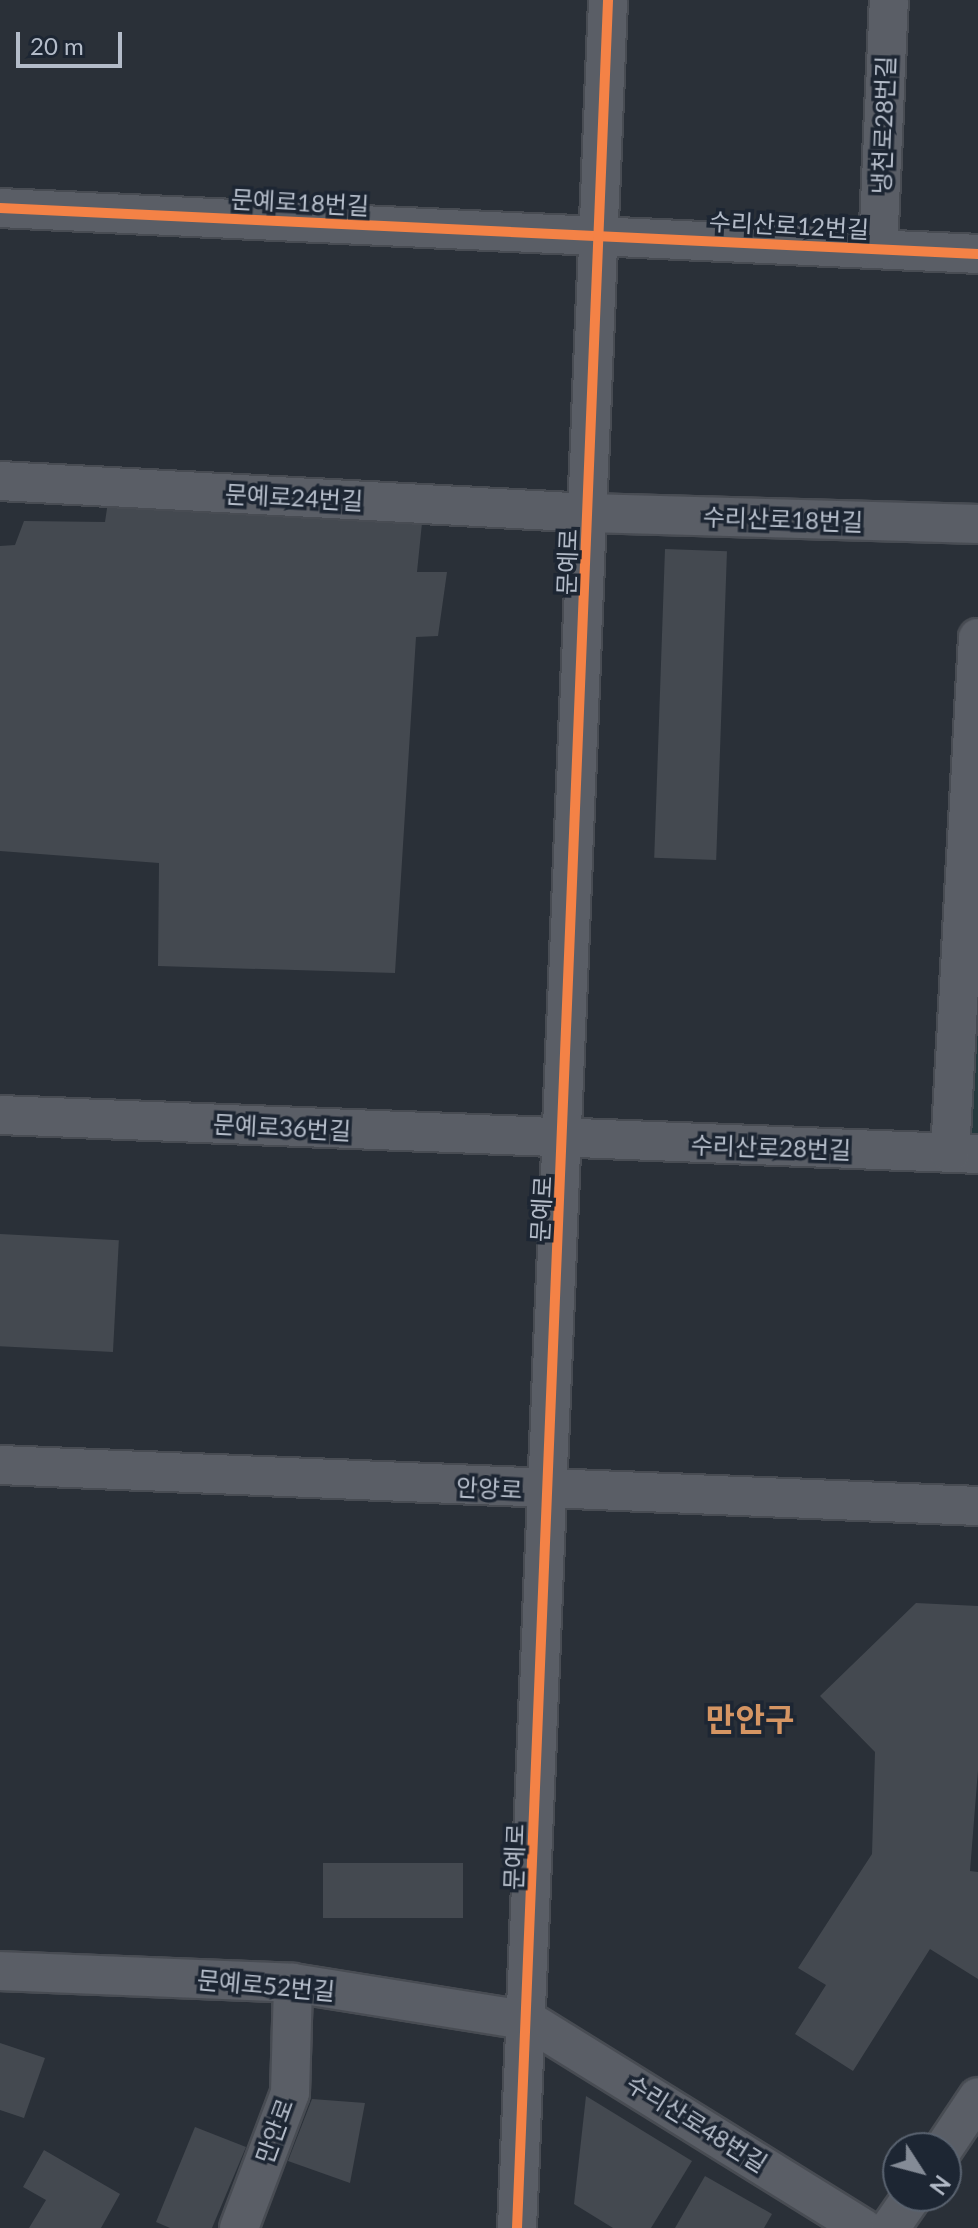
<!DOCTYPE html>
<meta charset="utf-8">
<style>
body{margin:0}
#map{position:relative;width:978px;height:2228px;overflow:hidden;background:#2a3038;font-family:Lato,"Noto Sans KR",sans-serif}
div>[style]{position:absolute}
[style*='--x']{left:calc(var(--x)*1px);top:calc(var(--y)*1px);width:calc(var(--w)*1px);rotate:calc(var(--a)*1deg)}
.green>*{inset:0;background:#273a3e}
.building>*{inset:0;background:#444950;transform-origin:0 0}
.roads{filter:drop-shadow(2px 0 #484c53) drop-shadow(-2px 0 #484c53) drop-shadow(0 2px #484c53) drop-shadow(0 -2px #484c53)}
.minor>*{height:38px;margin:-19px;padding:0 19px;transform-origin:19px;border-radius:19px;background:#5a5e66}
.cycleway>*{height:10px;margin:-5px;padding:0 5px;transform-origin:5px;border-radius:5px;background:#f48246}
span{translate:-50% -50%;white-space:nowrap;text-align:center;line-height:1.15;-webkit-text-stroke:7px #1d2633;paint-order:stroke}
.street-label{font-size:24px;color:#b4bcc9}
.district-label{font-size:32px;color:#d59563;font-weight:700}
.north{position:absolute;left:882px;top:2132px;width:80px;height:80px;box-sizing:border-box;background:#1d2633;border:2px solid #59626f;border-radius:50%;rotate:126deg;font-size:22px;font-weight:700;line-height:32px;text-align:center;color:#b4bcc9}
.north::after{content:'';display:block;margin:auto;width:28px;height:36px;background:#848b96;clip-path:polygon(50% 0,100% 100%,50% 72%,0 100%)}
.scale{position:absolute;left:16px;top:32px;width:106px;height:36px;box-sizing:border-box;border:4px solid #b4bcc9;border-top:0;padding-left:10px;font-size:24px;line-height:28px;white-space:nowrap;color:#b4bcc9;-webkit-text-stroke:6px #1d2633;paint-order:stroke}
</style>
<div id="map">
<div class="green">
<div style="clip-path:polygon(969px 998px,978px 999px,978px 1144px,962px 1143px)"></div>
</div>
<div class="building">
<div style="clip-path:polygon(110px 488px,422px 523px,417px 572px,447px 572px,438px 636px,416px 637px,395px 973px,158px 966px,159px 863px,0 851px,0 546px,15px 545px,24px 521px,105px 522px)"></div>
<div style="left:665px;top:549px;width:62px;height:309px;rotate:2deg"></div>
<div style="left:0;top:1234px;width:119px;height:112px;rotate:3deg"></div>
<div style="clip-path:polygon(916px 1603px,978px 1606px,978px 1770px,970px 1871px,978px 1872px,978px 1979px,930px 1949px,853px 2071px,795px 2034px,826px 1985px,798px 1968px,872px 1854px,875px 1752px,820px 1696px)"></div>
<div style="left:323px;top:1863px;width:140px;height:55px"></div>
<div style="clip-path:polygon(0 2043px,45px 2058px,24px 2118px,0 2110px)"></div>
<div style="clip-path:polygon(586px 2096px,692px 2161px,651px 2228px,613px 2228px,574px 2204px)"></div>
<div style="clip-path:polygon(312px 2099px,365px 2103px,350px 2183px,288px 2161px)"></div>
<div style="clip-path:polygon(195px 2127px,246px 2147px,212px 2228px,170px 2228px,156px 2222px)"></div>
<div style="clip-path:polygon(44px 2150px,120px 2194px,101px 2228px,29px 2228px,46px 2200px,23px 2187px)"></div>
<div style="clip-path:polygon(705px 2176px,772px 2214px,764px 2228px,675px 2228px)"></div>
</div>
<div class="roads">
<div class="minor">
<div style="--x:0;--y:208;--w:979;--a:2.69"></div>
<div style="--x:878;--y:249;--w:249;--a:-87.5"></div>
<div style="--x:0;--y:481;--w:590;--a:3.11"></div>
<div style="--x:589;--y:513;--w:389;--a:1.6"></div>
<div style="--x:0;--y:1115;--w:979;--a:2.28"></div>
<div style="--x:950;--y:1153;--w:516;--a:-86.89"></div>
<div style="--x:0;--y:1465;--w:979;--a:2.4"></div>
<div style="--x:0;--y:1971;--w:293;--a:2.3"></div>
<div style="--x:293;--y:1983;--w:239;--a:9.1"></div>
<div style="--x:529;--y:2021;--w:393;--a:31.8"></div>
<div style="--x:944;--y:2148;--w:61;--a:-56.3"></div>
<div style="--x:239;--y:2228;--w:144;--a:-69.3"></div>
<div style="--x:290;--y:2093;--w:110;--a:-88.4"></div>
<div style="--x:517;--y:2228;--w:2230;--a:-87.66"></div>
<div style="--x:890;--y:2228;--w:39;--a:-55"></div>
</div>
</div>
<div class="cycleway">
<div style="--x:0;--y:208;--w:979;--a:2.69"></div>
<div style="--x:517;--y:2228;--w:2230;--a:-87.66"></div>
</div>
<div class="street-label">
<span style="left:883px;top:125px;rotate:-88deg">냉천로28번길</span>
<span style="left:300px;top:202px;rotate:3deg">문예로18번길</span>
<span style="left:789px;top:225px;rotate:3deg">수리산로12번길</span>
<span style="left:294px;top:497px;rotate:3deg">문예로24번길</span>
<span style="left:783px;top:519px;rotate:2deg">수리산로18번길</span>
<span style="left:567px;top:562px;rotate:-88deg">문예로</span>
<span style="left:282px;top:1127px;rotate:3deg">문예로36번길</span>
<span style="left:771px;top:1147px;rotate:2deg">수리산로28번길</span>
<span style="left:541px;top:1209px;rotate:-87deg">문예로</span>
<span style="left:489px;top:1488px;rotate:3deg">안양로</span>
<span style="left:514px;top:1857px;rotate:-88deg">문예로</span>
<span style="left:266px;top:1985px;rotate:5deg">문예로52번길</span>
<span style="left:697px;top:2123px;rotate:32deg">수리산로48번길</span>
<span style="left:274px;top:2131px;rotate:-70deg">만안로</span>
</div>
<div class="district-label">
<span style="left:750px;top:1719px">만안구</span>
</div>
<div class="north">N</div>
<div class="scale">20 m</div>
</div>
